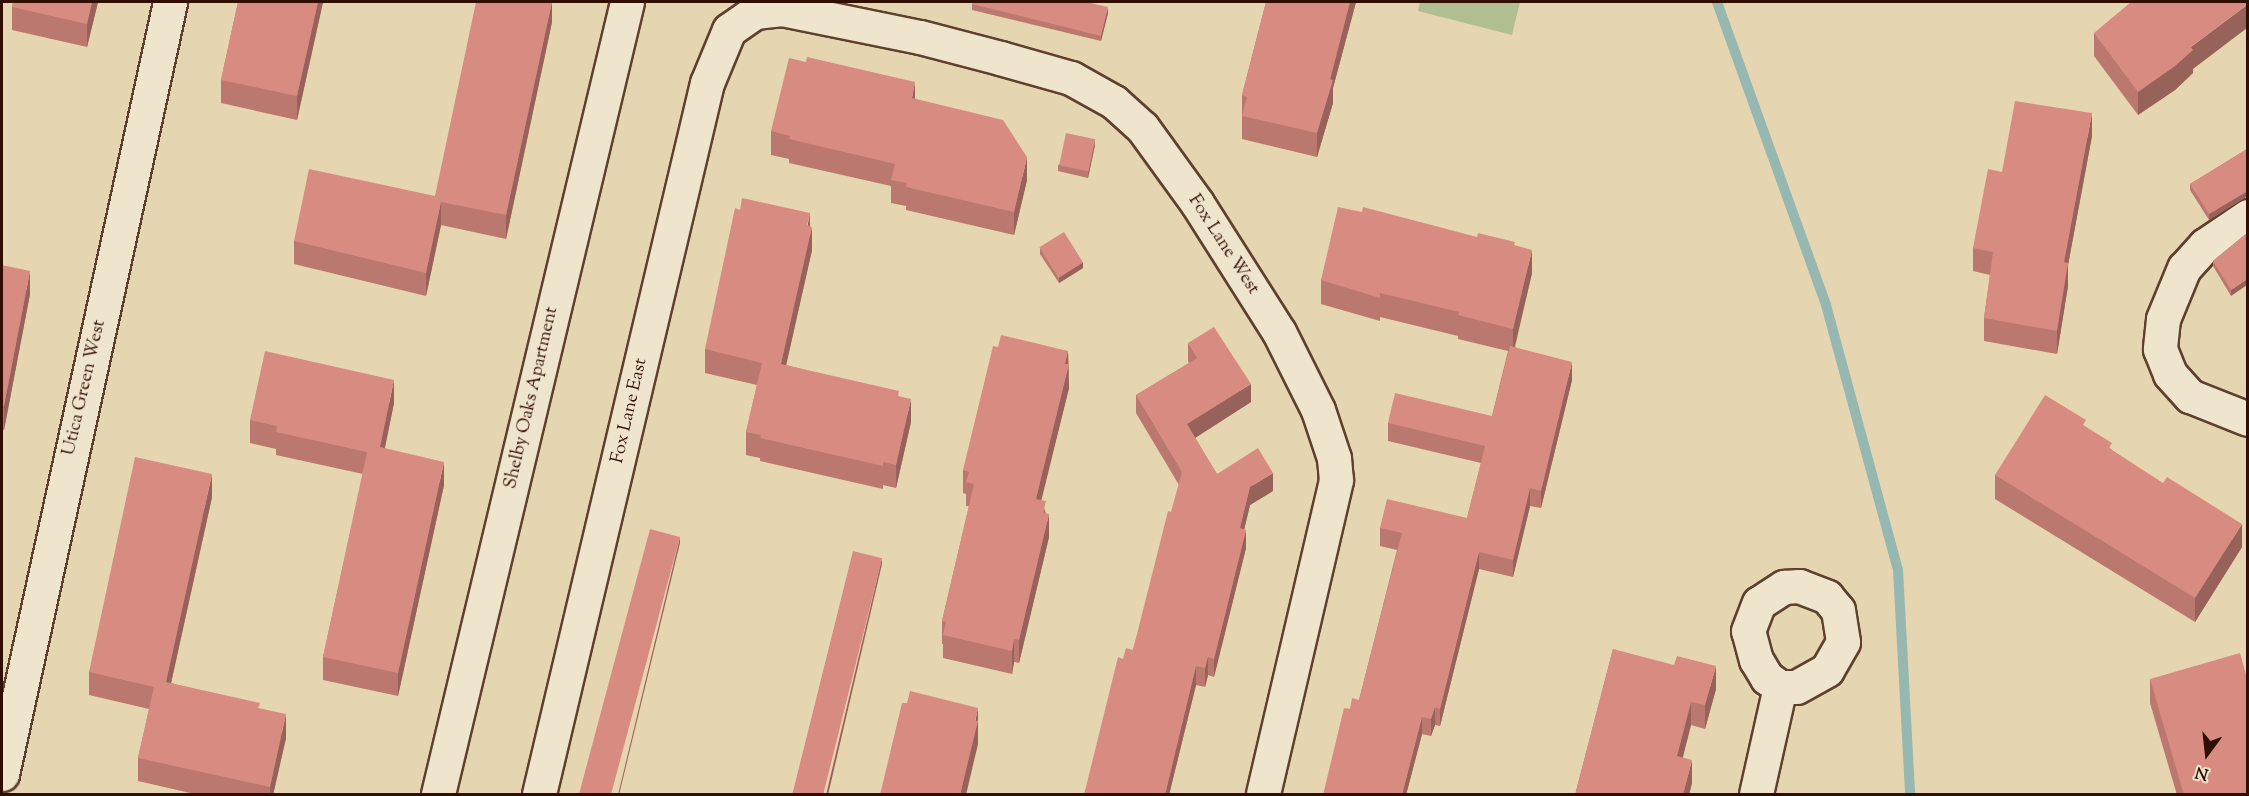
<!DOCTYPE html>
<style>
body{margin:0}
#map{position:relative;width:2249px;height:796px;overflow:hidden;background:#e6d5b1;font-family:"Sorts Mill Goudy",serif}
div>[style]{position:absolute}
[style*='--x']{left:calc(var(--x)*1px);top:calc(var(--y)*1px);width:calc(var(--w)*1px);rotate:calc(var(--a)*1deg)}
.green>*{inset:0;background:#b0be90}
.stream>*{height:10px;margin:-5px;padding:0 5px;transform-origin:5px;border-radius:5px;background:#97b8b1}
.roads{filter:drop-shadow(2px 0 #5e402e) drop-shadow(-2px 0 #5e402e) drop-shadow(0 2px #5e402e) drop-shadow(0 -2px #5e402e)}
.minor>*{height:33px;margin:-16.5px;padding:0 16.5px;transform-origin:16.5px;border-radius:16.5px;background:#efe4cc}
.wall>*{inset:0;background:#ba786f}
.shaded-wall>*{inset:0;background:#97625a}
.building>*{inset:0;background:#d88c81;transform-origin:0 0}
span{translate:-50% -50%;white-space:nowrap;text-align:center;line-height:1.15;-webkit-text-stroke:6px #efe4cc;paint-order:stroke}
.street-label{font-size:18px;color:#300f02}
.frame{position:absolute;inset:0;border:3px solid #300f02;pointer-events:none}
.north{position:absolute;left:2177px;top:724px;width:60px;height:60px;-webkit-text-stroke:4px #efe4cc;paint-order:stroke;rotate:195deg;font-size:16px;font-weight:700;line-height:24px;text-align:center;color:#300f02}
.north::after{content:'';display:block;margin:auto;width:21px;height:27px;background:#300f02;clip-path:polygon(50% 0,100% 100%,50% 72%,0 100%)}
</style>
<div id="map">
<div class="green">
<div style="clip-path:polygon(1420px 2px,1520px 2px,1512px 35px,1418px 11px)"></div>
</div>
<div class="stream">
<div style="--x:1717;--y:2;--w:322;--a:70.2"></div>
<div style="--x:1826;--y:305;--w:275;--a:74.8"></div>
<div style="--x:1898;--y:570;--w:224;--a:86.9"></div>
</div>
<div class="roads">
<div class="minor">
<div style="--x:2248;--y:216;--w:52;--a:146"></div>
<div style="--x:2205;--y:245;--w:31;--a:132"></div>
<div style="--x:2184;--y:268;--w:55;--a:112.4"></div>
<div style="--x:2163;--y:319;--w:30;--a:96"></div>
<div style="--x:2160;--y:349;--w:27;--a:68"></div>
<div style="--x:2170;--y:374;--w:30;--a:48"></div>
<div style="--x:2190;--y:396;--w:62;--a:21.6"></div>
<div style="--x:1799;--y:586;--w:30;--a:21"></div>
<div style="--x:1827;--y:597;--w:17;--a:50"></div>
<div style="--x:1838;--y:610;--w:32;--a:81"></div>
<div style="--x:1843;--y:642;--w:32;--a:120"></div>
<div style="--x:1827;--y:670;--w:35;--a:151"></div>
<div style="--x:1796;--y:687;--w:16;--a:180"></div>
<div style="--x:1780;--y:687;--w:16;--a:-145"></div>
<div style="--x:1767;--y:678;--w:21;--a:-121"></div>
<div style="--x:1756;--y:660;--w:30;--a:-105"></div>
<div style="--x:1748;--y:631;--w:30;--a:-69"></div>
<div style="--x:1759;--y:603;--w:30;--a:-33"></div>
<div style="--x:1784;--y:587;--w:15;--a:-4"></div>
<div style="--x:2;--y:774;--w:790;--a:-77.72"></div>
<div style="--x:438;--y:794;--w:814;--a:-76.58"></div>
<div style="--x:539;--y:794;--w:731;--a:-76.71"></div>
<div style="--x:707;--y:83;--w:57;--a:-67.5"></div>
<div style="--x:729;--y:30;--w:32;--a:-35"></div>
<div style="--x:755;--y:12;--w:27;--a:-6"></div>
<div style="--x:782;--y:9;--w:141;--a:11.5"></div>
<div style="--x:920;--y:37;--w:83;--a:14.7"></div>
<div style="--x:1000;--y:58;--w:74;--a:15.7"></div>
<div style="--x:1071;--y:78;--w:49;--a:29.2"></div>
<div style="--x:1114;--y:102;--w:38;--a:42"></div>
<div style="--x:1142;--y:127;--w:94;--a:54.1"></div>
<div style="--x:1197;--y:203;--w:153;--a:57.6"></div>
<div style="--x:1279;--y:332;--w:87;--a:63.4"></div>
<div style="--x:1318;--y:410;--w:51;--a:71.6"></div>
<div style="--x:1334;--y:458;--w:22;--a:85"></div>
<div style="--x:1336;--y:480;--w:322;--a:103.1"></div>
<div style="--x:1756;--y:794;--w:110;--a:-77.4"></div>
</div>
</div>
<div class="wall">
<div style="clip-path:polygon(13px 2px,98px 2px,87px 47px,12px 30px,12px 7px)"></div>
<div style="clip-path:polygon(238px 2px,323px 2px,297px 120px,221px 103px,221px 80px)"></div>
<div style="clip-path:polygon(552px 2px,552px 22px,506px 239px,441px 225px,426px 296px,294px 264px,294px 241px,435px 196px)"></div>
<div style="clip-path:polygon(1266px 2px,1356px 2px,1333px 88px,1333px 103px,1317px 157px,1242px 139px,1242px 95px)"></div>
<div style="clip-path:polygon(972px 4px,1108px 13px,1101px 41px,972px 10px)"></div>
<div style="clip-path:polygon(2094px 33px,2193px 69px,2193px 73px,2175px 90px,2138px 115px,2094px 56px)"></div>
<div style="clip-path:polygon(915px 99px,1027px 180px,1014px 235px,906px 210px,906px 206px,891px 203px,891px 186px,789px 163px,789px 159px,771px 155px,771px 131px)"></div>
<div style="clip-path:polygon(2092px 136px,2068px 265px,2068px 286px,2057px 354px,1984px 341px,1984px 318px,1990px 275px,1973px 271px,1973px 248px,2002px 172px)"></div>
<div style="clip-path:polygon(1095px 145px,1088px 178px,1058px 171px,1058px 165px)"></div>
<div style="clip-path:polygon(2247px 149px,2247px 198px,2246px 197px,2209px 220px,2190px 190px,2190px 184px)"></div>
<div style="clip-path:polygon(1362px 212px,1515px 246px,1532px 273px,1515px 347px,1572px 380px,1541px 508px,1530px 506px,1513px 577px,1479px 569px,1440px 726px,1435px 725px,1431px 736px,1422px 734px,1406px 795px,1323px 795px,1350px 709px,1359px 700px,1397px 550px,1380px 546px,1380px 528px,1467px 518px,1481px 463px,1388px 441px,1388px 423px,1492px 416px,1508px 351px,1458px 339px,1458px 336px,1380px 317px,1380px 321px,1321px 304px,1321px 280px)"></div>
<div style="clip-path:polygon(810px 226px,812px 250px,786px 365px,899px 396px,911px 422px,896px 488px,883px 485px,883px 489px,760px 461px,760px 458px,746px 455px,746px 432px,757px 385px,705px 373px,705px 349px)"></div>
<div style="clip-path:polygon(2247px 233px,2231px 296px,2213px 266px,2213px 261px)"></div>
<div style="clip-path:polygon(1040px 248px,1083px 268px,1059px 283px,1040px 254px)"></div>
<div style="clip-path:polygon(2px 265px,30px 294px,4px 430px,2px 429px)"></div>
<div style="clip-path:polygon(1188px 343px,1251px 402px,1195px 438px,1217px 474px,1273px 491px,1250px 505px,1244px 530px,1246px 548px,1214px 677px,1208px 675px,1205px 687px,1196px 685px,1169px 795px,1084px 795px,1123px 659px,1133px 650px,1179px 485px,1136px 413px,1136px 395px,1189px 363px,1188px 361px)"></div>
<div style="clip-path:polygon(1068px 351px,1069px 388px,1041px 500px,1046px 513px,1049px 537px,1019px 663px,1014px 662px,1012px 674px,943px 658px,943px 644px,942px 644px,942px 621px,969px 506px,966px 506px,966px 494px,963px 493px,963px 470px)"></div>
<div style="clip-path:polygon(394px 403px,385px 448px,444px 485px,398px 696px,323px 680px,323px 657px,363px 474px,276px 455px,276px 449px,250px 443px,250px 420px)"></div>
<div style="clip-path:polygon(2086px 427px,2112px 450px,2242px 547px,2195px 622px,1995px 499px,1995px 475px)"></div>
<div style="clip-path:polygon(212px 497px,171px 683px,260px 709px,286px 738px,273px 795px,199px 795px,138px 781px,138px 758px,149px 709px,89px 695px,89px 672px)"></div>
<div style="clip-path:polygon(1613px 649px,1716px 689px,1705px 729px,1691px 725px,1683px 757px,1692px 783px,1689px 795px,1575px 795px)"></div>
<div style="clip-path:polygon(2150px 679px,2247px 795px,2177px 795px,2150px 703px)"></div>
</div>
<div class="shaded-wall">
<div style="clip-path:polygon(92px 2px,98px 2px,87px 47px,87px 24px)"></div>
<div style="clip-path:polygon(318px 2px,323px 2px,297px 120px,297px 96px)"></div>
<div style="clip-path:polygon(552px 2px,552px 22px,506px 239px,506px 215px)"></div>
<div style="clip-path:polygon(1350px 2px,1356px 2px,1333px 88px,1333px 103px,1317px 157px,1317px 133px)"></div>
<div style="clip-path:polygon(2247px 5px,2247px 28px,2193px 69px,2193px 73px,2175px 90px,2138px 115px,2138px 92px,2191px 47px)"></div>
<div style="clip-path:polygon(1108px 7px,1108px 13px,1101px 41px,1101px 36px)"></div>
<div style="clip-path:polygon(915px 82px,915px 106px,912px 98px)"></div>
<div style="clip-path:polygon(2092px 113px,2092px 136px,2068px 265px,2068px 286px,2057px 354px,2057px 331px,2064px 262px)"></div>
<div style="clip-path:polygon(1095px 139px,1095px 145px,1088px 178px,1088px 172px)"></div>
<div style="clip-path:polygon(1027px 157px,1027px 180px,1014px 235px,1014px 212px)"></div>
<div style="clip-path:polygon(2246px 192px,2246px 197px,2209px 220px,2209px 214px)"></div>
<div style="clip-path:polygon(441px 202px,441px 225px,426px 296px,426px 273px)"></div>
<div style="clip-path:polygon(810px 213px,810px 236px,812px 227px,812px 250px,781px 388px,781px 364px)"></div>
<div style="clip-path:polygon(1532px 250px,1532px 273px,1513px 353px,1513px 329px)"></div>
<div style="clip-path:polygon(1083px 262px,1083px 268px,1059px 283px,1059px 277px)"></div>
<div style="clip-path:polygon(30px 271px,30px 294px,4px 430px,4px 406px)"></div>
<div style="clip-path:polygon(2247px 279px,2247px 285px,2231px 296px,2231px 290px)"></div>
<div style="clip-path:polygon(1068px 351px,1069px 388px,1036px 522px,1036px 499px)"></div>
<div style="clip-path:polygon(1572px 362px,1572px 380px,1541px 508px,1541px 491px)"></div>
<div style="clip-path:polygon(394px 380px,394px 403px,380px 470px,380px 447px)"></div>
<div style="clip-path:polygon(1251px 384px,1251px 402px,1187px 443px,1187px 424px)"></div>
<div style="clip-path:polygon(911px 399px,911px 422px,896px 488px,896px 465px)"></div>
<div style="clip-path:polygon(444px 462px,444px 485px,398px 696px,398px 673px)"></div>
<div style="clip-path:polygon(1273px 473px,1273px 491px,1250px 505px,1240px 547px,1240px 528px,1250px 487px)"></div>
<div style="clip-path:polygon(212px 474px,212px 497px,166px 706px,166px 682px)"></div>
<div style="clip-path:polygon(1530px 488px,1530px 506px,1513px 577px,1513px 560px)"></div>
<div style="clip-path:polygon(1049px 514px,1049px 537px,1019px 663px,1019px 640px)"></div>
<div style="clip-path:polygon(2242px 524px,2242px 547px,2195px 622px,2195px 598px)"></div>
<div style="clip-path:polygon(1246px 530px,1246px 548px,1214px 677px,1214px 659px)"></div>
<div style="clip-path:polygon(680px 537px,680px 543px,619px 795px,618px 795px)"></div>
<div style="clip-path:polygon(1479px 552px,1479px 569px,1440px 726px,1440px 709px)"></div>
<div style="clip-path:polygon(882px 558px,882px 564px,828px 795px,826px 795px)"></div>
<div style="clip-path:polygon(1014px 639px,1014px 662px,1012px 674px,1012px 651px)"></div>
<div style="clip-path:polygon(1208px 657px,1208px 675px,1205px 687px,1205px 668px)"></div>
<div style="clip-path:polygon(1196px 666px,1196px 685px,1169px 795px,1165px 795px)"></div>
<div style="clip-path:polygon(1716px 666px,1716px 689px,1705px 729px,1705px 705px)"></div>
<div style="clip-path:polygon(1691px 702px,1691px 725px,1677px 779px,1677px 756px)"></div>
<div style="clip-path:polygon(1435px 707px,1435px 725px,1431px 736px,1431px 719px)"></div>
<div style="clip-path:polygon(978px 708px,978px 744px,966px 795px,960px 795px)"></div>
<div style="clip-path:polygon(286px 714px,286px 738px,273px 795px,270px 795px,270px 787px)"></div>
<div style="clip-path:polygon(1422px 717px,1422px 734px,1406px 795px,1402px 795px)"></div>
<div style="clip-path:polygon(1692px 760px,1692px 783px,1689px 795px,1683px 795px)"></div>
</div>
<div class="building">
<div style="clip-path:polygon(13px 2px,92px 2px,87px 24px,12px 7px)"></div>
<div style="clip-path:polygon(238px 2px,318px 2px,297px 96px,221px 80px)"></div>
<div style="clip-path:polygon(476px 2px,552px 2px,506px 215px,441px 202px,426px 273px,294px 241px,309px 169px,435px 196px)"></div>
<div style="clip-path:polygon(973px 2px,1086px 2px,1108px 7px,1101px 36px,972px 4px)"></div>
<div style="clip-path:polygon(1266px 2px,1350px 2px,1330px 79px,1333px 80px,1317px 133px,1242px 116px,1247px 97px,1242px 95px)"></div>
<div style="clip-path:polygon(2131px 2px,2247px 2px,2247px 5px,2191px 47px,2193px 50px,2175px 66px,2138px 92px,2094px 33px)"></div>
<div style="clip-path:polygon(807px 57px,915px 82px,912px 98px,1003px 120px,1027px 157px,1014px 212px,906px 187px,907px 183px,891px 180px,895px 164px,789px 139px,790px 136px,771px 131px,789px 58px,806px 62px)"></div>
<div style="clip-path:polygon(2015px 101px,2092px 113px,2064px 262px,2068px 263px,2057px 331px,1984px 318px,1993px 252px,1973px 248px,1988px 169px,2002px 172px)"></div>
<div style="left:1066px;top:133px;width:30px;height:33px;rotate:12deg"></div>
<div style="clip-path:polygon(2247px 149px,2247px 192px,2246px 192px,2209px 214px,2190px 184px)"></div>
<div style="clip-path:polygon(742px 198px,810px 213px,807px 225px,812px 227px,781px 364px,899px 391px,898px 396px,911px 399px,896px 465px,883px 462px,883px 466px,760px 438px,761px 435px,746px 432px,762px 363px,705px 349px,735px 208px,740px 210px)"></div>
<div style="clip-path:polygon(1338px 207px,1362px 212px,1363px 207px,1477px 237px,1478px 233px,1515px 242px,1514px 245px,1532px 250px,1513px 329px,1458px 315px,1459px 312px,1380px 293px,1380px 298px,1321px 280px)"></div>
<div style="left:1064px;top:232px;width:36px;height:29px;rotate:58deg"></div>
<div style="clip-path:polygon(2247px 233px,2247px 279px,2231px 290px,2213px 261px)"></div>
<div style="clip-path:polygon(2px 265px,30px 271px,4px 406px,2px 406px)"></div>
<div style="clip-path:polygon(1214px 327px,1251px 384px,1187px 424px,1217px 474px,1258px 448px,1273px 473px,1250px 487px,1240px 528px,1246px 530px,1214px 659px,1208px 657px,1205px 668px,1196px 666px,1165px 795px,1084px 795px,1118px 657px,1123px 659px,1126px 648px,1133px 650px,1168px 511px,1171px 512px,1182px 472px,1136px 395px,1197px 358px,1188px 343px)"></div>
<div style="clip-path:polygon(1001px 335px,1068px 351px,1065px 364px,1069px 364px,1036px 499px,1046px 501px,1043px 513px,1049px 514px,1019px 640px,1014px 639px,1012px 651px,943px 635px,946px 622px,942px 621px,974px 484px,966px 482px,969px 472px,963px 470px,993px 346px,998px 347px)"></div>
<div style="clip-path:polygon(1510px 346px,1572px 362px,1541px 491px,1530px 488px,1513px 560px,1479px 552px,1440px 709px,1435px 707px,1431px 719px,1422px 717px,1402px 795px,1323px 795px,1344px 708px,1350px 709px,1352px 698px,1359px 700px,1402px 533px,1380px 528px,1387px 499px,1467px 518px,1485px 446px,1388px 423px,1395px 393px,1492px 416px)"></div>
<div style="clip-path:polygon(265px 351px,394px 380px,380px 447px,444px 462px,398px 673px,323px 657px,367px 452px,276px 432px,277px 426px,250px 420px)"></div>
<div style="clip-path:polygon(2045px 395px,2086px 420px,2083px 425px,2112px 443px,2109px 448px,2163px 483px,2167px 477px,2242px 524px,2195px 598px,1995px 475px)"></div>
<div style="clip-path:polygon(135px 457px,212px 474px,166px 682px,260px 703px,258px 708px,286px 714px,270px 787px,138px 758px,154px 687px,89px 672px)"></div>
<div style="left:650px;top:529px;width:31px;height:274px;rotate:15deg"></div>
<div style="left:853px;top:551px;width:30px;height:251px;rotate:14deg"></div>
<div style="clip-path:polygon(1613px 649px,1674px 665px,1677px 656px,1716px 666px,1705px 705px,1691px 702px,1677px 756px,1692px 760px,1683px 795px,1575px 795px)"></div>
<div style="clip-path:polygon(2240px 653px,2247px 678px,2247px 795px,2184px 795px,2150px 679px)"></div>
<div style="clip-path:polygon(910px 691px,978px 708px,975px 721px,978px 721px,960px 795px,880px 795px,902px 703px,907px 703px)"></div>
</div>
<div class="street-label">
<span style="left:1223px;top:245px;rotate:57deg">Fox Lane West</span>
<span style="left:85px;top:388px;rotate:-77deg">Utica Green West</span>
<span style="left:532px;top:398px;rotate:-77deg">Shelby Oaks Apartment</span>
<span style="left:630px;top:411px;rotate:-77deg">Fox Lane East</span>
</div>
<div class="frame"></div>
<div class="north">N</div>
</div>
